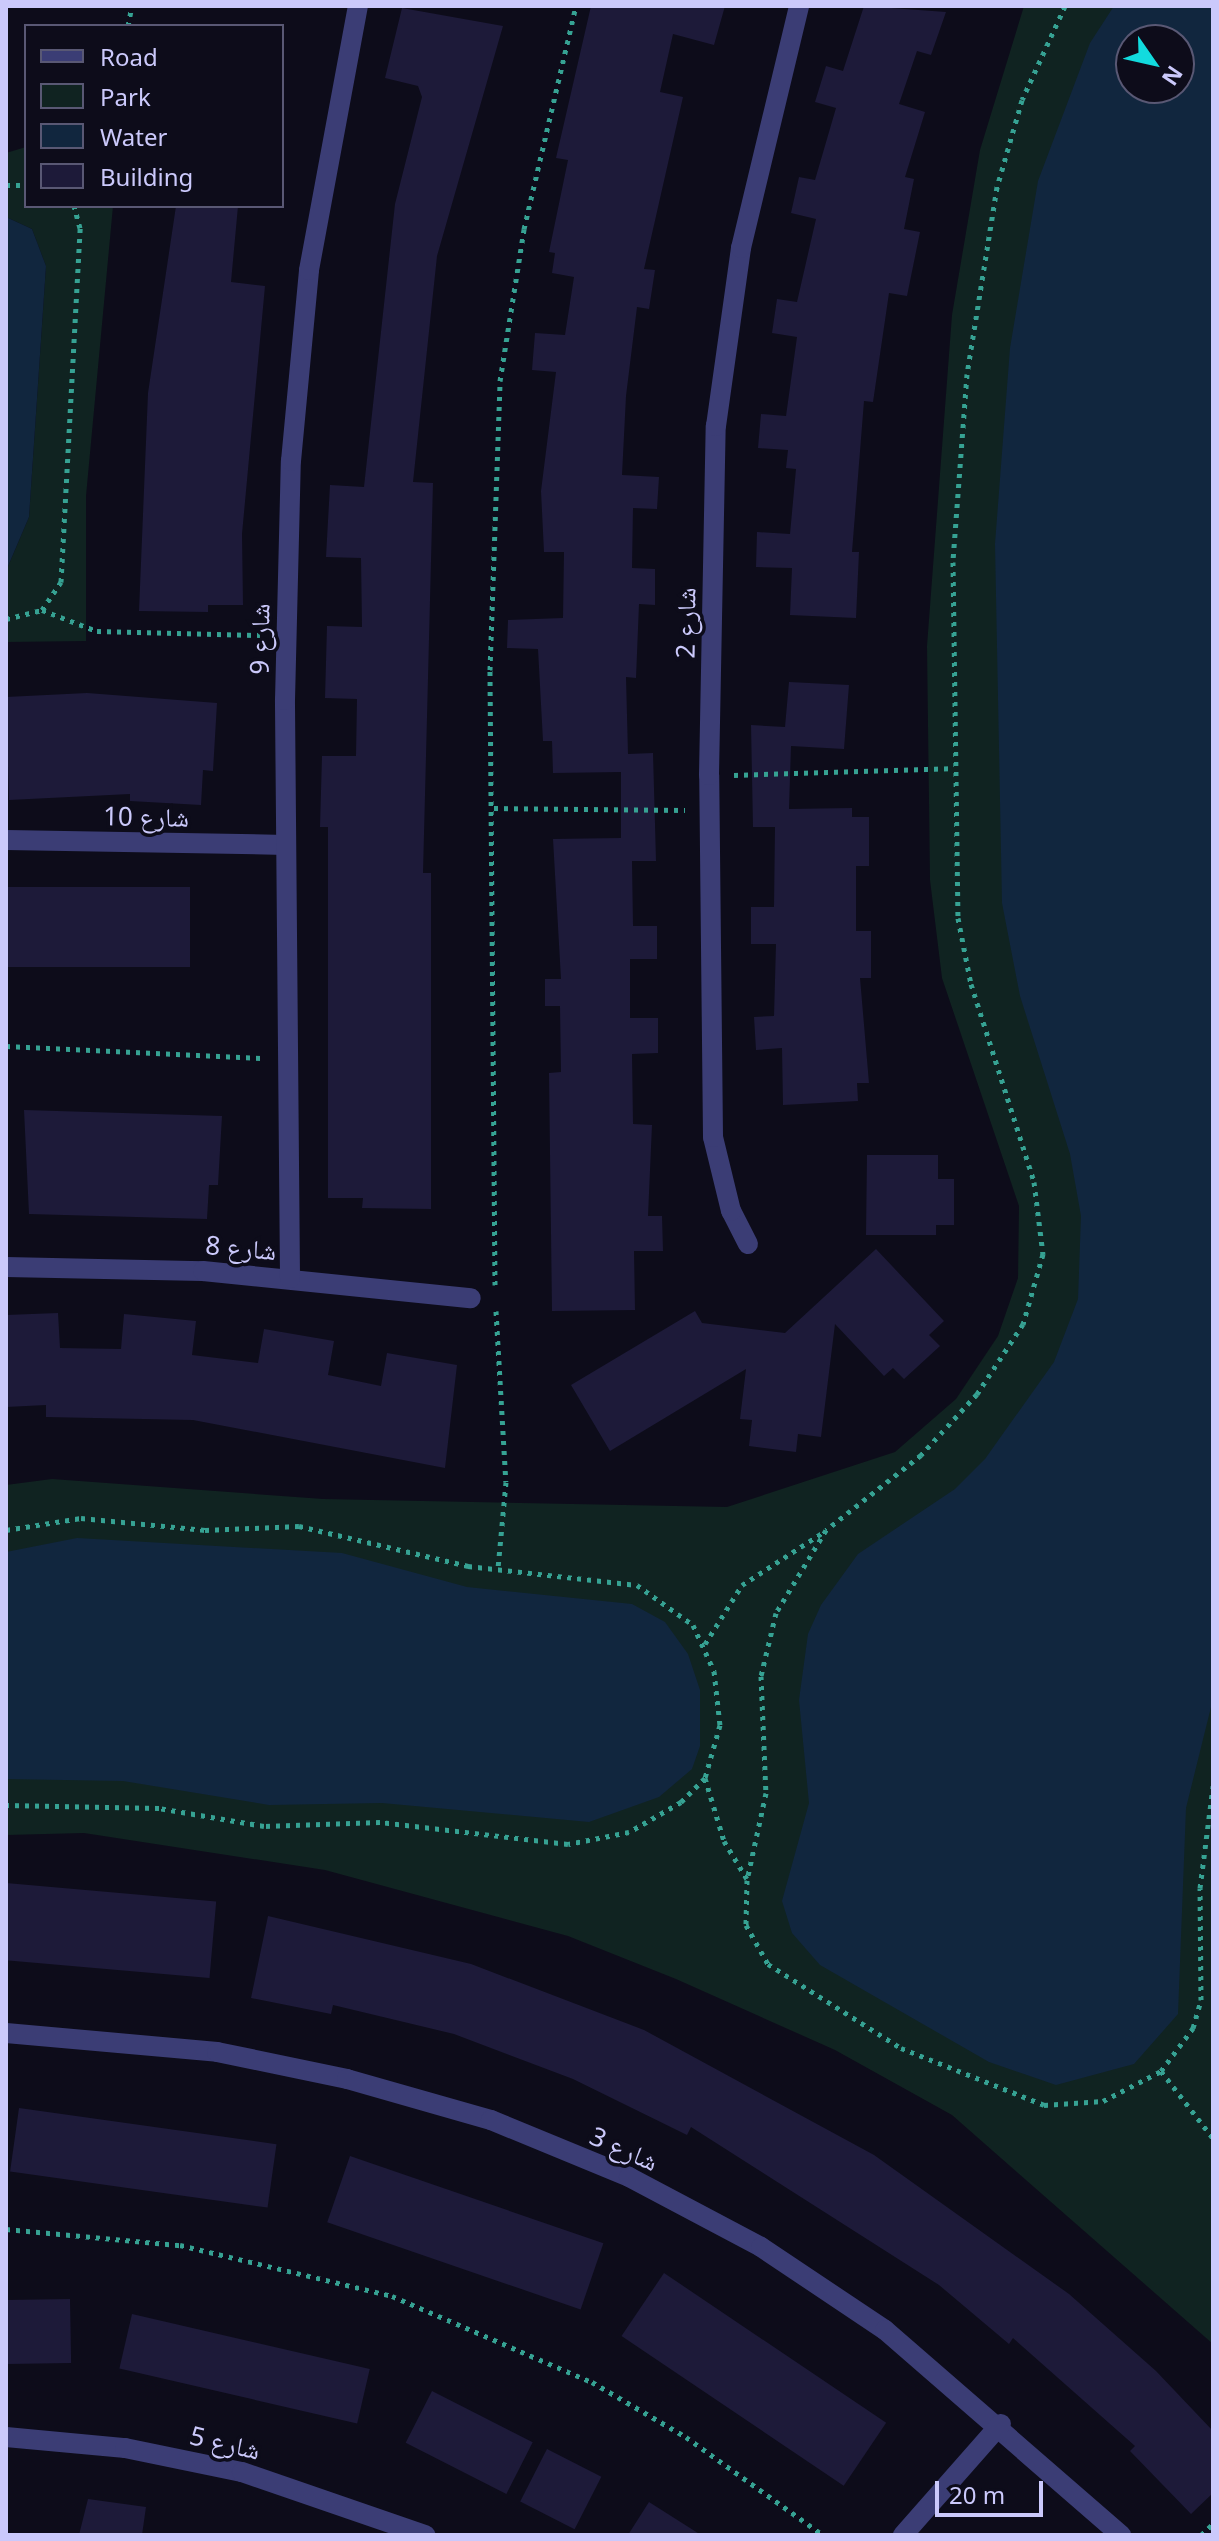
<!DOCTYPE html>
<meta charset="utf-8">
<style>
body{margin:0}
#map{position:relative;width:1219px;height:2541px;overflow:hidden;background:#0d0c1a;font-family:"Noto Sans","Noto Naskh Arabic",sans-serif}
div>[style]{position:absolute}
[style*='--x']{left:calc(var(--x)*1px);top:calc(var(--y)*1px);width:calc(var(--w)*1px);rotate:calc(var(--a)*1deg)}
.green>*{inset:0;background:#102321}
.water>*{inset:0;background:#11263e}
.building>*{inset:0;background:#1d1a39;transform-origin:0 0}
.path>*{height:5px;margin-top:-2.5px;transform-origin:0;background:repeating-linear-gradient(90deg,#36a293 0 4px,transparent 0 10px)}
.street>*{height:20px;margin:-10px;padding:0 10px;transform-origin:10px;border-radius:10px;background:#3b3d75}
span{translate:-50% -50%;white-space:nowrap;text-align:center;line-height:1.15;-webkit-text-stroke:7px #0d0c1a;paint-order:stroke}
.street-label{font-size:26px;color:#cbc9fb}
.frame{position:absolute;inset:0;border:8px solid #cbc9fb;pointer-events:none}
.legend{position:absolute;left:24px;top:24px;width:260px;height:184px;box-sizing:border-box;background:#0d0c1a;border:2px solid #595874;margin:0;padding:10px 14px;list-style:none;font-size:24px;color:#cbc9fb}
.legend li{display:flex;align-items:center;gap:16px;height:40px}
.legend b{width:40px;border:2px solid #595874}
.north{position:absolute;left:1115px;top:24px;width:80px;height:80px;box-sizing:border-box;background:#0d0c1a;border:2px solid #595874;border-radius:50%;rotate:124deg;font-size:22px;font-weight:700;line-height:32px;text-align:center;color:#cbc9fb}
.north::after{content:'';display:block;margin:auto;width:28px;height:36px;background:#12dbde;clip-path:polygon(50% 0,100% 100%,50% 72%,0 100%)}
.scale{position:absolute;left:935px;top:2481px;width:108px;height:36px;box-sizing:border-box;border:4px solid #cbc9fb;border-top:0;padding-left:10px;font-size:24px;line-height:28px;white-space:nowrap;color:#cbc9fb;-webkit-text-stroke:6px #0d0c1a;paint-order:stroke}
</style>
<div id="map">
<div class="green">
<div style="clip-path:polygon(evenodd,1024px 6px,1213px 6px,1213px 2344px,952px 2115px,835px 2050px,676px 1979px,568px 1936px,325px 1870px,84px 1833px,6px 1835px,6px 1485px,52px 1479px,323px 1499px,727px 1507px,895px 1452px,956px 1399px,998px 1336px,1018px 1278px,1019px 1206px,942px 978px,930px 880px,927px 646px,952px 315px,980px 150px,1024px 6px,1131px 40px,1179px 40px,1179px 88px,1131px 88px,1131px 40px)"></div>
<div style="clip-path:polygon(26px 147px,26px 206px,113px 206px,86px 496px,86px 641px,6px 642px,6px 571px,29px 517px,46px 266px,32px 229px,6px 217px,6px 153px)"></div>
</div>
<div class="water">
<div style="clip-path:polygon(evenodd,1114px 6px,1213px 6px,1213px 1699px,1186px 1808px,1178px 2014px,1134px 2064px,1056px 2085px,989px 2062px,820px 1965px,792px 1933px,782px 1901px,809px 1803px,799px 1700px,808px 1634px,821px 1605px,858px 1554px,955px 1489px,985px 1459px,1054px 1362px,1078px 1299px,1081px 1216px,1070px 1154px,1020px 996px,1002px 903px,995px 544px,1010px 348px,1038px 181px,1090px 43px,1114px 6px,1131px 40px,1179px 40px,1179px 88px,1131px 88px,1131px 40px)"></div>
<div style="clip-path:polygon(6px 217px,32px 229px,46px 266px,29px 517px,6px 571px)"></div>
<div style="clip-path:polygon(77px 1538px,342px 1553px,467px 1587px,632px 1604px,665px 1622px,688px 1654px,700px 1690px,700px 1746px,692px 1769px,659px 1797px,589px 1822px,382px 1803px,269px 1805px,123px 1781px,6px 1779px,6px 1552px)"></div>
</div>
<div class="building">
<div style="clip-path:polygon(591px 6px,725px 6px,714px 45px,673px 34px,660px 92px,683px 97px,644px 269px,655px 270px,649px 309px,637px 307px,626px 396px,622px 475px,659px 477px,657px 509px,633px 508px,632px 568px,655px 569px,655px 605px,639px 604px,636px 678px,626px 677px,628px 754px,653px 753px,655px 824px,656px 861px,632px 861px,633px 926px,657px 926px,657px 959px,630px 959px,630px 1018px,658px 1018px,658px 1053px,632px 1054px,633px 1124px,652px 1125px,648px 1216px,662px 1216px,663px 1251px,634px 1251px,635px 1310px,552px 1311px,549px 1073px,561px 1072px,560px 1006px,545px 1006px,545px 979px,561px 979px,553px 839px,621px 838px,621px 772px,553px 773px,552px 741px,543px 741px,538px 649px,507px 648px,508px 620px,563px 618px,564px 552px,544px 552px,541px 491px,556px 372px,532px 370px,535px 333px,565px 335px,574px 277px,552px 273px,555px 253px,549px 252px,568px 160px,556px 158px)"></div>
<div style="clip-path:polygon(864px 6px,946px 12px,931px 55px,917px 51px,899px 104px,925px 112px,905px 177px,914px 179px,904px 229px,920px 232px,907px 296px,889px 293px,873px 402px,864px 401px,852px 552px,859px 552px,856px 618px,790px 615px,792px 568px,756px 567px,757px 532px,790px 534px,796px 469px,786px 468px,788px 450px,758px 448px,761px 414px,786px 416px,797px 337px,772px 333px,777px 299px,797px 302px,816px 219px,791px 213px,799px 177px,815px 180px,836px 108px,815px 102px,826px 66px,843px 71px)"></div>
<div style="clip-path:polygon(402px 8px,503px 26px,437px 256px,413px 482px,433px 483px,423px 873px,431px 873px,431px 1209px,362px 1208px,363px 1198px,328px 1198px,328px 827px,320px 827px,322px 756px,356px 756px,357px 699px,325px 698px,327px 626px,362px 627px,361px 558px,326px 557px,330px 485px,364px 487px,395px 204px,422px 97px,418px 86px,385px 78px)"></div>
<div style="clip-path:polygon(176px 206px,238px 206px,231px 282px,265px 286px,242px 534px,243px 605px,208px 605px,208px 612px,139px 611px,148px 393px)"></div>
<div style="clip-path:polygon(789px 682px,849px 685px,844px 749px,791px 746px,789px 809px,852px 808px,852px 817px,869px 817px,869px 866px,856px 866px,856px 931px,871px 931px,871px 978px,860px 978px,869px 1083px,857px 1083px,858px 1101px,783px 1105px,782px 1048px,756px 1050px,754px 1017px,774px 1016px,776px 944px,751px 944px,751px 907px,774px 907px,775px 827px,753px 827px,751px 725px,785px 727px)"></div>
<div style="clip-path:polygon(87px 693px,217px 703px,213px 771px,203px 770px,201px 805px,130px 801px,130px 794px,9px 800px,6px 697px)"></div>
<div style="left:6px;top:887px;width:184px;height:80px"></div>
<div style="clip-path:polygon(24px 1110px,222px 1116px,218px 1185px,209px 1185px,207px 1219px,29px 1214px)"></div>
<div style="clip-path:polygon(867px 1155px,938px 1155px,938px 1179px,954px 1179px,954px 1225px,936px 1225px,936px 1235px,866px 1235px)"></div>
<div style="clip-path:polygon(876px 1249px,944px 1321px,929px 1335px,940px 1346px,904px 1379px,893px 1368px,884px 1376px,835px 1324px,821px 1437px,798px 1434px,796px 1452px,749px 1446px,752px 1420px,740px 1419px,746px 1369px,610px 1451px,571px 1385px,695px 1311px,702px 1323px,785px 1333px)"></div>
<div style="clip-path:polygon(58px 1313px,60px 1348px,121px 1349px,124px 1314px,196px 1321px,192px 1355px,258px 1363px,264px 1329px,334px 1341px,328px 1375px,381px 1386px,387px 1353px,457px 1365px,445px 1468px,193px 1420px,46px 1417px,46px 1405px,6px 1407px,6px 1315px)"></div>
<div style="left:6px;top:1883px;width:211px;height:77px;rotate:5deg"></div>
<div style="clip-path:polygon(268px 1916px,471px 1964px,644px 2030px,874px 2155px,1069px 2294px,1156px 2371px,1213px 2431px,1213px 2493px,1191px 2514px,1130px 2451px,1135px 2446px,1013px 2338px,1009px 2344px,939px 2285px,691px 2127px,687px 2135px,573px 2079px,454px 2034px,333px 2005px,331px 2014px,251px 1998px)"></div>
<div style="left:19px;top:2108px;width:260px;height:64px;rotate:8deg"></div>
<div style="left:350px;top:2156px;width:268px;height:70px;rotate:19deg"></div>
<div style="left:664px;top:2273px;width:268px;height:76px;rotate:34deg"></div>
<div style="left:70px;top:2299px;width:64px;height:64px;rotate:89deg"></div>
<div style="left:132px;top:2314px;width:244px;height:56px;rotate:13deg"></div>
<div style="left:432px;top:2391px;width:113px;height:58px;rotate:27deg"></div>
<div style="left:547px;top:2449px;width:61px;height:59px;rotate:27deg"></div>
<div style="clip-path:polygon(88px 2499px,146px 2507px,142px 2535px,79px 2535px)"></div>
<div style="clip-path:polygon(649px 2502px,701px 2535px,628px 2535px)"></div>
</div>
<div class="path">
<div style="--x:1065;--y:6;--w:103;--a:114.6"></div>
<div style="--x:1022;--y:100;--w:91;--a:106"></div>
<div style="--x:997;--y:187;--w:189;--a:99.1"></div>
<div style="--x:967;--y:374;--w:189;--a:94.3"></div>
<div style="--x:953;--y:562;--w:356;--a:89.2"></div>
<div style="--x:958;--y:918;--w:67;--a:78.9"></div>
<div style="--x:971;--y:984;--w:208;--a:72.3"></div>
<div style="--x:1034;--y:1182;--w:73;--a:82.9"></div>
<div style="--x:1043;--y:1254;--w:73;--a:105.9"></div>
<div style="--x:1023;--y:1324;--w:84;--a:123.3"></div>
<div style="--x:977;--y:1394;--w:83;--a:132.6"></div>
<div style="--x:921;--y:1455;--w:121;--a:141.7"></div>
<div style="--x:826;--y:1530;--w:97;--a:121.1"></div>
<div style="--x:776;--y:1613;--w:65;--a:103.4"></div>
<div style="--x:761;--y:1676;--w:117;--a:87.6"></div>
<div style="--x:766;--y:1793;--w:89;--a:102.3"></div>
<div style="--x:747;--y:1880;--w:45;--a:91.3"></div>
<div style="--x:746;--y:1925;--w:45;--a:60.6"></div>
<div style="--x:768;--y:1964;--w:157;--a:32.3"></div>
<div style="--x:901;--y:2048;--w:154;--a:21.7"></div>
<div style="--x:1044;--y:2105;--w:59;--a:-3.9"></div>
<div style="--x:1103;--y:2101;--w:65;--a:-27.3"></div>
<div style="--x:1161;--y:2071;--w:54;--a:-53.3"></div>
<div style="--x:1193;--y:2028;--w:29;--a:-74"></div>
<div style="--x:1201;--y:2000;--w:112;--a:-90.5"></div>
<div style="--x:1200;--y:1888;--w:103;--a:-82.7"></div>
<div style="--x:128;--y:26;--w:20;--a:-79"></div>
<div style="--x:6;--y:185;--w:20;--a:0"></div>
<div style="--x:42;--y:610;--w:59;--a:20.9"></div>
<div style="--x:97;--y:631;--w:163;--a:1.4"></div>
<div style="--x:6;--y:619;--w:37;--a:-14"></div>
<div style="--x:42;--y:610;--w:34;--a:-56"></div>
<div style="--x:61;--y:582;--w:355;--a:-86.9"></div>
<div style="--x:80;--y:228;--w:23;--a:-105"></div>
<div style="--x:734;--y:775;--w:217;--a:-1.8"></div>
<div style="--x:494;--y:808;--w:191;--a:0.6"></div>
<div style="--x:6;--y:1046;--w:256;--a:2.7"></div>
<div style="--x:495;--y:1285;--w:615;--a:-90.47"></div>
<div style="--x:490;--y:670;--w:289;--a:-88"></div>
<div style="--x:500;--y:381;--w:154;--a:-81"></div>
<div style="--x:524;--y:229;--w:229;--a:-76.9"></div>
<div style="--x:496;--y:1311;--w:171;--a:86.7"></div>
<div style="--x:506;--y:1482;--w:86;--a:95.3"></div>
<div style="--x:6;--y:1530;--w:76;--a:-9.1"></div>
<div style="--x:81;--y:1518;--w:125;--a:5.5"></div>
<div style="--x:205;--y:1530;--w:94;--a:-2.4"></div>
<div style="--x:299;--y:1526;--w:174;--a:13.3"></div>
<div style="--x:468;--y:1566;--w:170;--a:6.4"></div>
<div style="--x:637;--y:1585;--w:69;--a:35.5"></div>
<div style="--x:693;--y:1625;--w:51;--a:65.5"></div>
<div style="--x:714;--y:1671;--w:54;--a:83.7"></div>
<div style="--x:720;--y:1725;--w:55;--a:105.8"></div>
<div style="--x:705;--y:1778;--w:34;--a:135"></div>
<div style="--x:681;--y:1802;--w:60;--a:150"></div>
<div style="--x:629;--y:1832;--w:62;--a:168.9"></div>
<div style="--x:568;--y:1844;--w:189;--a:-173.3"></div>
<div style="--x:380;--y:1822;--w:116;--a:178"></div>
<div style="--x:264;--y:1826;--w:107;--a:-170.3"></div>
<div style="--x:159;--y:1808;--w:153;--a:-178.9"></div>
<div style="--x:705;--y:1644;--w:70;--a:-57.9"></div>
<div style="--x:742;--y:1585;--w:95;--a:-33"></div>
<div style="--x:705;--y:1778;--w:66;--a:73.2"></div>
<div style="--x:724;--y:1841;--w:44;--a:58.8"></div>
<div style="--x:1161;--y:2071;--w:85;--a:52.2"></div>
<div style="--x:6;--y:2229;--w:175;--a:5.3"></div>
<div style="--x:180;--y:2245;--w:218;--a:13.5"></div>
<div style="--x:392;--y:2296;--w:218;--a:23.3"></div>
<div style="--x:592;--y:2382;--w:109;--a:30.3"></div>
<div style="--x:686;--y:2437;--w:168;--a:35.6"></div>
<div style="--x:1201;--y:2535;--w:16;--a:-43"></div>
</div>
<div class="street">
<div style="--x:6;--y:840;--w:280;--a:1"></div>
<div style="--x:748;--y:1244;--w:37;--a:-117"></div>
<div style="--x:731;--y:1211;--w:76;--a:-103.7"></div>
<div style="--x:713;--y:1137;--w:362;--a:-90.6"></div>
<div style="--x:709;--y:775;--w:349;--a:-88.9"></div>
<div style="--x:716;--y:426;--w:180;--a:-82"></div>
<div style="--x:741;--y:248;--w:249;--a:-76.5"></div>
<div style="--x:6;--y:1267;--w:197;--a:1.2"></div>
<div style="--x:203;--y:1271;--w:269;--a:5.8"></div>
<div style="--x:290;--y:1278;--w:578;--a:-90.5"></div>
<div style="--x:285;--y:700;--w:239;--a:-88.6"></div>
<div style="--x:291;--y:461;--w:192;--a:-84.6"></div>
<div style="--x:309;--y:270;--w:269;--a:-79.5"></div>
<div style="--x:6;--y:2033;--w:212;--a:5.1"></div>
<div style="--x:217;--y:2052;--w:133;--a:11.7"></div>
<div style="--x:347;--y:2079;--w:150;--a:15.9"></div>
<div style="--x:491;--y:2120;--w:149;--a:22.4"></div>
<div style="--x:629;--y:2177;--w:149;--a:27.9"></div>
<div style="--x:761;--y:2247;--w:149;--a:33.8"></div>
<div style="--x:885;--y:2330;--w:313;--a:41"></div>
<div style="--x:6;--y:2437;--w:120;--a:5.3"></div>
<div style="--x:125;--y:2448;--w:119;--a:11.6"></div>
<div style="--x:242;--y:2472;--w:194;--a:19"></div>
<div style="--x:903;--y:2535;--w:148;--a:-48.6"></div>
</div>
<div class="street-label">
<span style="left:686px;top:623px;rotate:-89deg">شارع 2</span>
<span style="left:260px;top:639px;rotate:-89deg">شارع 9</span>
<span style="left:146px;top:817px;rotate:1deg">شارع 10</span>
<span style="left:241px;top:1248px;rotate:5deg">شارع 8</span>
<span style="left:624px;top:2149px;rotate:24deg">شارع 3</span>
<span style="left:225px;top:2443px;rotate:13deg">شارع 5</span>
</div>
<div class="frame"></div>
<ul class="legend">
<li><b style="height:10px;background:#3b3d75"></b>Road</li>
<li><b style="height:22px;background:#102321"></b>Park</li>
<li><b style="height:22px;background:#11263e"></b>Water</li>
<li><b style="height:22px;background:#1d1a39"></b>Building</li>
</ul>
<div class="north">N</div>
<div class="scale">20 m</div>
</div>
